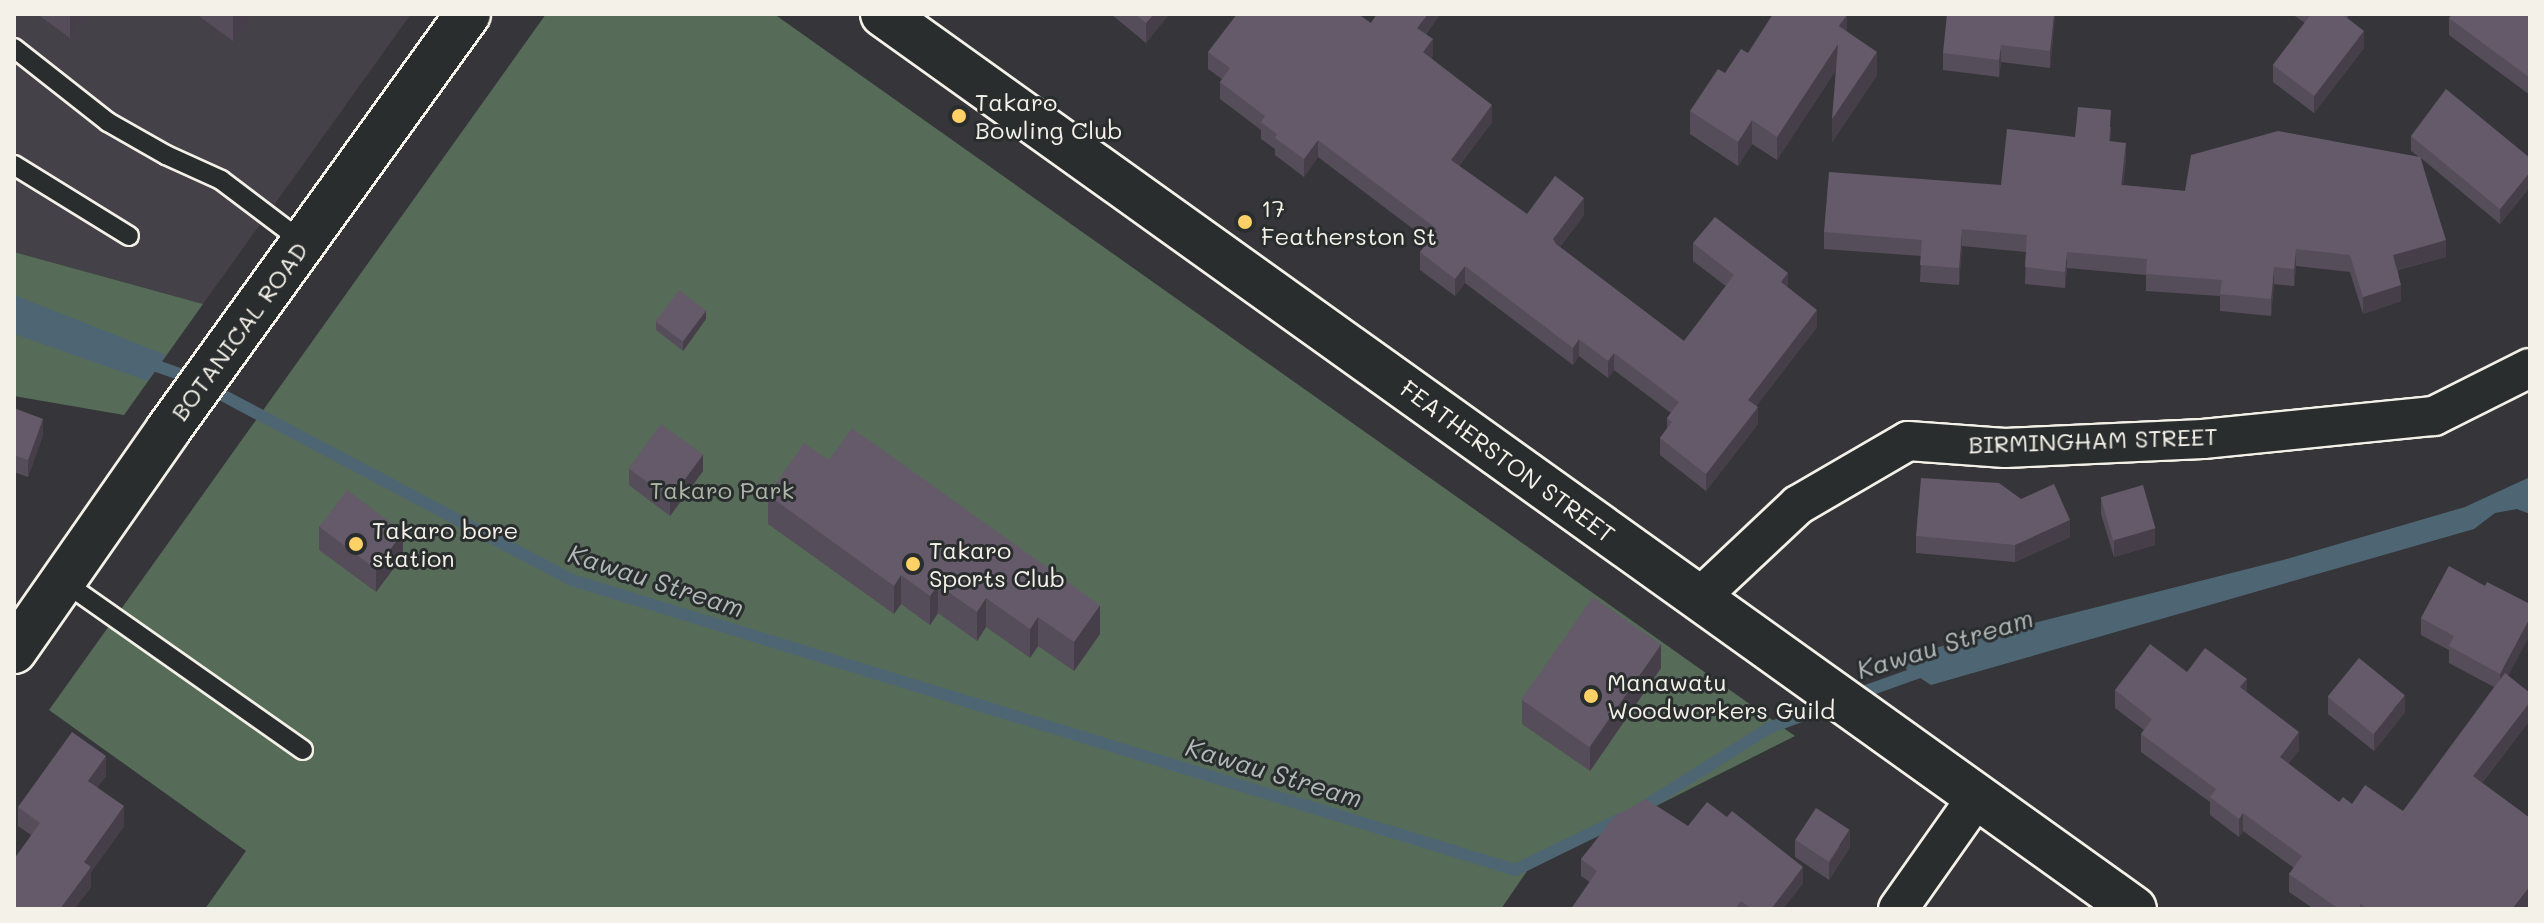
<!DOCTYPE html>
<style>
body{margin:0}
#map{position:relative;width:2544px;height:923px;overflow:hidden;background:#36363a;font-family:Mali,sans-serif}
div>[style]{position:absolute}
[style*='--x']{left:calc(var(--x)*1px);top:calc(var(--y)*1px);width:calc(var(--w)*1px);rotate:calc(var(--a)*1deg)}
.built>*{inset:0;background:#444148}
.green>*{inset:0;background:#566c58}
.water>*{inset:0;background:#4e6673}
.stream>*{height:12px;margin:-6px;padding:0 6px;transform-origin:6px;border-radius:6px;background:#4e6673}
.roads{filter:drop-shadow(2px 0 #f4f1e8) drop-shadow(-2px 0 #f4f1e8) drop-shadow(0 2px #f4f1e8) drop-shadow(0 -2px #f4f1e8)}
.lane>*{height:18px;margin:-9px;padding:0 9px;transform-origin:9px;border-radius:9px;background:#2a2d2e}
.street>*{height:38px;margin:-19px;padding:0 19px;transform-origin:19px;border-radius:19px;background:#2a2d2e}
.secondary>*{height:44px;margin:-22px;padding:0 22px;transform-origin:22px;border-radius:22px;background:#2a2d2e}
.wall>*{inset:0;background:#564d5b}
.shaded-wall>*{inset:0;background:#463f4a}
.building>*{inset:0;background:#645a6a;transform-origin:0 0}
.dots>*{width:22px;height:22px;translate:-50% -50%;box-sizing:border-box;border:4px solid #2a2d2e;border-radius:50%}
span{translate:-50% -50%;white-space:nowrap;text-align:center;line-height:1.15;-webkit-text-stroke:6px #2a2d2e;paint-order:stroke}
.poi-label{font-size:24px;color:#f4f1e8}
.left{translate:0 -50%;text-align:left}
.street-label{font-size:24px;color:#f4f1e8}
.park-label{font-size:24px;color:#adb5a7}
.water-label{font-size:26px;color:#b2b9b9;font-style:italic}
.frame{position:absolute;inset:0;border:16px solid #f4f1e8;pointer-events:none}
</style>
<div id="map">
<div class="built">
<div style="clip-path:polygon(14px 14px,411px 14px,203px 304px,14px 252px)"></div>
</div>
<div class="green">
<div style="clip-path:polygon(546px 14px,774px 14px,1795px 736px,1527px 871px,1501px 909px,205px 909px,246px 851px,49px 710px)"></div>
<div style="clip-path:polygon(14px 252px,203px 304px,124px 415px,14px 396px)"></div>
</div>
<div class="water">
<div style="clip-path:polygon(14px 295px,166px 355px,148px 381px,14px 334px)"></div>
<div style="clip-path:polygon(2530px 477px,2530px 514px,2517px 509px,2495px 513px,2474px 529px,1931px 685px,1891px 659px,2283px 560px,2465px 507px)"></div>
</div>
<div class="stream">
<div style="--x:143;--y:361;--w:53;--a:19.8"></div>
<div style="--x:209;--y:388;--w:411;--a:27.9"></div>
<div style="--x:572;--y:580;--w:987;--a:17.09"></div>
<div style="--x:1515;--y:870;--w:117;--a:-25.9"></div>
<div style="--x:1855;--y:695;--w:77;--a:-19.6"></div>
<div style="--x:1640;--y:809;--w:152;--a:-32.1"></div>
<div style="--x:1769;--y:728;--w:65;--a:-20.7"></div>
</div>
<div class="roads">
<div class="lane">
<div style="--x:14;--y:48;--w:120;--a:38.2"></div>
<div style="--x:108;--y:122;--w:67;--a:29.6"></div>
<div style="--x:166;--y:155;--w:60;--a:24.4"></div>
<div style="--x:221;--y:180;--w:103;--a:37.1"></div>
<div style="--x:14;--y:165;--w:135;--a:31.7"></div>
<div style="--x:64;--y:582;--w:292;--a:35.1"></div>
</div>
<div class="street">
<div style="--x:1699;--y:598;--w:136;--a:-43.2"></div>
<div style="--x:1798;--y:505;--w:127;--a:-30.2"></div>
<div style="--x:1908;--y:441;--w:97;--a:4.1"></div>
<div style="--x:2005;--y:448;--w:198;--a:-2.6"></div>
<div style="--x:2203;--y:439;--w:232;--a:-5.7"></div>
<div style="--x:2434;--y:416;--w:107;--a:-26.6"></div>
<div style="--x:1898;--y:909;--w:137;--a:-54.8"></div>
</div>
<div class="secondary">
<div style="--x:883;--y:14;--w:1538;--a:35.58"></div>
<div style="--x:14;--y:651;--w:269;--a:-55.1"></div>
<div style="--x:168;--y:430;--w:513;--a:-54.2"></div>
</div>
</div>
<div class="wall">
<div style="clip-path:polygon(37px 14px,87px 14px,70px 38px)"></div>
<div style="clip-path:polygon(196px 14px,252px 14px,233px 41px)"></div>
<div style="clip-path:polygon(1111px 14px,1169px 14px,1146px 43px)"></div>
<div style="clip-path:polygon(1377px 14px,1440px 14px,1426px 34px,1433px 56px,1431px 58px,1492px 122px,1459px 166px,1527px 214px,1584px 215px,1560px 247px,1684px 341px,1726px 286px,1693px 261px,1693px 243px,1788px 288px,1817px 327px,1756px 406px,1758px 424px,1706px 491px,1660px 455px,1660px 438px,1667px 428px,1667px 418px,1671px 413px,1614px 370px,1608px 378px,1579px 356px,1573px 365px,1465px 283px,1455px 296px,1420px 270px,1420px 252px,1429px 241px,1318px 157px,1304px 177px,1275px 155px,1275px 149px,1261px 139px,1261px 130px,1220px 99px,1220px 82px,1222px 79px,1208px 69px,1208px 52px,1371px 23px)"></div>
<div style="clip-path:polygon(2055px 14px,2050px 68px,2001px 62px,1999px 77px,1943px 70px,1943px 53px)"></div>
<div style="clip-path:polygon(2292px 14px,2350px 14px,2347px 18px,2364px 48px,2314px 113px,2273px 82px,2273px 65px,2305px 23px)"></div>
<div style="clip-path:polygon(2530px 14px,2530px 95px,2449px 35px,2449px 18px)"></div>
<div style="clip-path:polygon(1847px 31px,1877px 75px,1832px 142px,1836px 70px,1777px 160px,1752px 144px,1738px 166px,1690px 134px,1690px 111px,1725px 73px,1748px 53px)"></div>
<div style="clip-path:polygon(2111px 127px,2110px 141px,2126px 159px,2123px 185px,2185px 191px,2419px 157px,2411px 151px,2411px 136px,2530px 158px,2530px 187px,2500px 224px,2421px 158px,2446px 257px,2398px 270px,2401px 301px,2363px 314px,2350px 272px,2296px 266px,2294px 286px,2274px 284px,2271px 316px,2220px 311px,2220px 296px,2146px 291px,2146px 275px,2067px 268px,2065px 288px,2025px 284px,2026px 252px,1962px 246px,1959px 285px,1920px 282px,1921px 256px,1824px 249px,1824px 232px,2001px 185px,2075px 137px)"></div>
<div style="clip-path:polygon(706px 319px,683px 351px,656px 330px,656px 321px)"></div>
<div style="clip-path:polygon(14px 408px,43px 435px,28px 477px,14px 472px)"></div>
<div style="clip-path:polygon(829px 460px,1100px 634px,1074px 671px,1038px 646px,1030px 658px,986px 627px,977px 641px,938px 613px,930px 625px,901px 604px,894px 614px,768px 524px,768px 495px)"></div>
<div style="clip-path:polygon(629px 469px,703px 471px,670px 516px,629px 485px)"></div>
<div style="clip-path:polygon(2101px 498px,2155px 545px,2114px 557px,2101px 514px)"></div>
<div style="clip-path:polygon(319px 526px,403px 556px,376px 592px,319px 550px)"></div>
<div style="clip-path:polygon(1916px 536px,2070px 537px,2015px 562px,1916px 553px)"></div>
<div style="clip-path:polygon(2449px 566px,2508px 676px,2530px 720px,2482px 783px,2530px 818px,2530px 904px,2526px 909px,2314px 909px,2289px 892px,2289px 874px,2294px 868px,2243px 831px,2239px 837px,2210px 815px,2210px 802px,2141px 752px,2141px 734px,2144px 730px,2115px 708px,2115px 690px,2187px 672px,2247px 692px,2299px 750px,2288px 764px,2339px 802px,2403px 811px,2494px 687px,2449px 663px,2449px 650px,2421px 635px,2421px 618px)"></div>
<div style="clip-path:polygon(1661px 668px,1590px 771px,1522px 724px,1522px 700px)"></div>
<div style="clip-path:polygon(2328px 697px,2405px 712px,2374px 751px,2328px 714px)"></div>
<div style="clip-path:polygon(106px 776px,97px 787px,124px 826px,91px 872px,91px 887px,74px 909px,14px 909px,31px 835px,18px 826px,18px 807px)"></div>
<div style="clip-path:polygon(1688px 826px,1803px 883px,1783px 909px,1571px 909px,1590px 882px,1581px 876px,1581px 859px)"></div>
<div style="clip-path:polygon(1795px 840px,1850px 847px,1829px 880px,1795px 857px)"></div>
</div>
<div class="shaded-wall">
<div style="clip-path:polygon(70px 14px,87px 14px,70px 38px)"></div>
<div style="clip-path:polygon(233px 14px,252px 14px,233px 41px)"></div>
<div style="clip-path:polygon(1154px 14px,1169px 14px,1146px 43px,1146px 23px)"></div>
<div style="clip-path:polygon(1428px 14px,1440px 14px,1417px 45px,1417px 28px)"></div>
<div style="clip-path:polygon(2054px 14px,2055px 14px,2050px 68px,2050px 51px)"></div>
<div style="clip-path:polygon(1847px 15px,1847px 39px,1839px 26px)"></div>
<div style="clip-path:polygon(2364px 31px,2364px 48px,2314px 113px,2314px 96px)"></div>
<div style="clip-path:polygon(1433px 39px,1433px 56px,1423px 69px,1423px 52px)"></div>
<div style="clip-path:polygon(1838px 44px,1838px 67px,1777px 160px,1777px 137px)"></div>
<div style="clip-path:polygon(2001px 45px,2001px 62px,1999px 77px,1999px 60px)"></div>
<div style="clip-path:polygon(1877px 52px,1877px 75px,1832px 142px,1832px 119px)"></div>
<div style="clip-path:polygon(1492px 105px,1492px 122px,1451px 177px,1451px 160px)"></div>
<div style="clip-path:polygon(1752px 120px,1752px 144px,1738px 166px,1738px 142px)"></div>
<div style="clip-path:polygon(1318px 140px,1318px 157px,1304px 177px,1304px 159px)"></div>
<div style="clip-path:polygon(2126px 143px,2126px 159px,2121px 201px,2121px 185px)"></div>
<div style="clip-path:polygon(2530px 172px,2530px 187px,2500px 224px,2500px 209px)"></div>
<div style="clip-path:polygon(1584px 198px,1584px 215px,1553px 256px,1553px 239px)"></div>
<div style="clip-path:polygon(1962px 229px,1962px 246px,1959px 285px,1959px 268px)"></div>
<div style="clip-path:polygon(2446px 240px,2446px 257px,2393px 271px,2393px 255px)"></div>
<div style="clip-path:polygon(2296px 249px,2296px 266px,2294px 286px,2294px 269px)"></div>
<div style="clip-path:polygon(2067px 252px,2067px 268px,2065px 288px,2065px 272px)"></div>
<div style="clip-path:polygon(1465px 266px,1465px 283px,1455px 296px,1455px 279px)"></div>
<div style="clip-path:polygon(2274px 267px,2274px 284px,2271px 316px,2271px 299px)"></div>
<div style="clip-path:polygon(1788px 273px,1788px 290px,1781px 282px)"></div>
<div style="clip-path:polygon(2401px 285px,2401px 301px,2363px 314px,2363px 297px)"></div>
<div style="clip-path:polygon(706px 310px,706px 319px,683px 351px,683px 342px)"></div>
<div style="clip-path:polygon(1817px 310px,1817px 327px,1748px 417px,1748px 400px)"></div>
<div style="clip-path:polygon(1579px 339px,1579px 356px,1573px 365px,1573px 348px)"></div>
<div style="clip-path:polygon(1614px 353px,1614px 370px,1608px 378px,1608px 361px)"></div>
<div style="clip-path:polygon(1758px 407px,1758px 424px,1706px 491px,1706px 474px)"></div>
<div style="clip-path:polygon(43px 419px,43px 435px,28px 477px,28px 460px)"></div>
<div style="clip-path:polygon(703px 454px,703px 471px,670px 516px,670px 499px)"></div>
<div style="clip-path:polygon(2070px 520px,2070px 537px,2015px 562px,2015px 545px)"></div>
<div style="clip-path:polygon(2155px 528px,2155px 545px,2114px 557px,2114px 540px)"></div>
<div style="clip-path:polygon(403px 532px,403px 556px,376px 592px,376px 569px)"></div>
<div style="clip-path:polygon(901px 575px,901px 604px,894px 614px,894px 586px)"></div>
<div style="clip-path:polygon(938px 585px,938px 613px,930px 625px,930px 596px)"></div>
<div style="clip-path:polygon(986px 598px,986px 627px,977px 641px,977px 612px)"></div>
<div style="clip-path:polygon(1100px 605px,1100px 634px,1074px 671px,1074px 642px)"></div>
<div style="clip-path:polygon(1038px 617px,1038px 646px,1030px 658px,1030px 629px)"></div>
<div style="clip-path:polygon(2530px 618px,2530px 635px,2500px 691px,2500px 674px)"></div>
<div style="clip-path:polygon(1661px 644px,1661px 668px,1590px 771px,1590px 747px)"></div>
<div style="clip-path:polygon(2247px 679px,2247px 697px,2240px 687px)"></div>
<div style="clip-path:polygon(2405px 695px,2405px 712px,2374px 751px,2374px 734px)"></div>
<div style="clip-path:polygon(2530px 702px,2530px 720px,2473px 794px,2473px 776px)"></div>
<div style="clip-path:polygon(2299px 732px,2299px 750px,2280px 775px,2280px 757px)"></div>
<div style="clip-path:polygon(106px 756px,106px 776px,88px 800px,88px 781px)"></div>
<div style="clip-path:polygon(124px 806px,124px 826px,91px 872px,91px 887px,74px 909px,60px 909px,84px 862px)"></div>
<div style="clip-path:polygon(2243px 813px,2243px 831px,2239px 837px,2239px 819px)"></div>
<div style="clip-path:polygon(1850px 830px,1850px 847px,1829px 880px,1829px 863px)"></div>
<div style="clip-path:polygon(1803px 867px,1803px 883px,1783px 909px,1771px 909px)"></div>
<div style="clip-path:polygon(2530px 886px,2530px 904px,2526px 909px,2512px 909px)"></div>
</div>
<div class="building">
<div style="clip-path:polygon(1135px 14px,1154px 14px,1146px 23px)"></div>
<div style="clip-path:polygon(1237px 14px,1358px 14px,1371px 23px,1377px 14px,1428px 14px,1417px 28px,1433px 39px,1423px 52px,1492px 105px,1451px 160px,1527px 214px,1555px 176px,1584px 198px,1553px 239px,1556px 244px,1684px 341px,1734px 275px,1693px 243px,1715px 217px,1788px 273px,1781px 282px,1817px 310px,1748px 400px,1758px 407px,1706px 474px,1660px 438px,1672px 422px,1667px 418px,1679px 402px,1614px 353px,1608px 361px,1579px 339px,1573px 348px,1465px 266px,1455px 279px,1420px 252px,1437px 229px,1318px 140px,1304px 159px,1275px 138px,1277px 134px,1261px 122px,1265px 116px,1220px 82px,1230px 68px,1208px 52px)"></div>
<div style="clip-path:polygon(1773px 14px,1845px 14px,1847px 15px,1839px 26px,1877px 52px,1832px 119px,1838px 44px,1777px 137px,1752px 120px,1738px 142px,1690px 111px,1718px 69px,1725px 73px,1741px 49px,1748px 53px)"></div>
<div style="clip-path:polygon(1947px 14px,2054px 14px,2050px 51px,2001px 45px,1999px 60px,1943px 53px)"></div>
<div style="clip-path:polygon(2311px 14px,2342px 14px,2364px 31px,2314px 96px,2273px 65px)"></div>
<div style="clip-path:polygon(2452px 14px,2530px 14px,2530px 78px,2449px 18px)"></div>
<div style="clip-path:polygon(2446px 89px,2530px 158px,2530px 172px,2500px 209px,2411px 136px)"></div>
<div style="clip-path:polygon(2078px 107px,2111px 110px,2109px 141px,2126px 143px,2121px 185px,2185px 191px,2191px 155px,2278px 131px,2420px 157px,2446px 240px,2393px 255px,2401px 285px,2363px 297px,2350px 255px,2296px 249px,2294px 269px,2274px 267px,2271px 299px,2220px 294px,2222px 280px,2146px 274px,2147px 259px,2067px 252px,2065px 272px,2025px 267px,2027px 235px,1962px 229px,1959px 268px,1920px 265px,1922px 240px,1824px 232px,1829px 172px,2001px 185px,2007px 129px,2075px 137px)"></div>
<div style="left:679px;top:290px;width:34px;height:39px;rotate:37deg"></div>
<div style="clip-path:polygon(14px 408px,43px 419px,28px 460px,14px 455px)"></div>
<div style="left:661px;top:424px;width:52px;height:55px;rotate:36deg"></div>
<div style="clip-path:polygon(852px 428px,1100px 605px,1074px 642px,1038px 617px,1030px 629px,986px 598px,977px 612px,938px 585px,930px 596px,901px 575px,894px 586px,768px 495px,804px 443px,829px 460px)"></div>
<div style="clip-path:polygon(1921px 478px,1999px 483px,2021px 499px,2054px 484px,2070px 520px,2015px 545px,1916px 536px)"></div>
<div style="left:2143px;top:485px;width:45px;height:44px;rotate:74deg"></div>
<div style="left:347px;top:490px;width:70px;height:46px;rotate:37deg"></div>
<div style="clip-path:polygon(2449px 566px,2485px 586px,2487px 582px,2530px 604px,2530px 618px,2500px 674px,2449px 646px,2454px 636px,2421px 618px)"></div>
<div style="left:1593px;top:597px;width:83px;height:125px;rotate:35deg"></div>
<div style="clip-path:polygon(2150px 644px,2187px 672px,2205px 648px,2247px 679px,2240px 687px,2299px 732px,2280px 757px,2339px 802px,2343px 797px,2352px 804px,2365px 785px,2403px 811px,2505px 673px,2530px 693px,2530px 702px,2473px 776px,2530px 818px,2530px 886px,2512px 909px,2367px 909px,2361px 904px,2358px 909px,2339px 909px,2289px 874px,2302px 856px,2243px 813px,2239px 819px,2210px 797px,2216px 789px,2141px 734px,2152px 719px,2115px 690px)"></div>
<div style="left:2359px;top:658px;width:59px;height:50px;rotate:39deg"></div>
<div style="clip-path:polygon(72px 732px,106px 756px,88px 781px,124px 806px,84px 862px,91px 867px,60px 909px,14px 909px,14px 859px,40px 823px,18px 807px)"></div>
<div style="clip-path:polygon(1646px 799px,1688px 826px,1707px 802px,1727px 817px,1732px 811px,1803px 867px,1771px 909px,1752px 909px,1741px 901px,1735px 909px,1571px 909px,1597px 871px,1581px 859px,1615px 816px)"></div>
<div style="left:1816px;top:808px;width:40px;height:38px;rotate:33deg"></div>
</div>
<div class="dots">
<div style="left:959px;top:116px;background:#ffd166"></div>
<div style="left:1245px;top:222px;background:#ffd166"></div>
<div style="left:356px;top:544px;background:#ffd166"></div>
<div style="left:913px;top:564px;background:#ffd166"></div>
<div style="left:1591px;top:696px;background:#ffd166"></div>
</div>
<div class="poi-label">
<span class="left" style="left:975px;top:116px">Takaro<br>Bowling Club</span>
<span class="left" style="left:1261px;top:222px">17<br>Featherston St</span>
<span class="left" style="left:372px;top:544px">Takaro bore<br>station</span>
<span class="left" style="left:929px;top:564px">Takaro<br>Sports Club</span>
<span class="left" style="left:1607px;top:696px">Manawatu<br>Woodworkers Guild</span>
</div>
<div class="street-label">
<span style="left:239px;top:331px;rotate:-54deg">BOTANICAL ROAD</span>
<span style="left:2093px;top:440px;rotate:-2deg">BIRMINGHAM STREET</span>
<span style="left:1508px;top:461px;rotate:36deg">FEATHERSTON STREET</span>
</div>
<div class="park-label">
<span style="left:722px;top:490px">Takaro Park</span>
</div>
<div class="water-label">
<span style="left:656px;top:581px;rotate:18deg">Kawau Stream</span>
<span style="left:1945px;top:644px;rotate:-17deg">Kawau Stream</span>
<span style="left:1274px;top:773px;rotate:17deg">Kawau Stream</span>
</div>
<div class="frame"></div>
</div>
